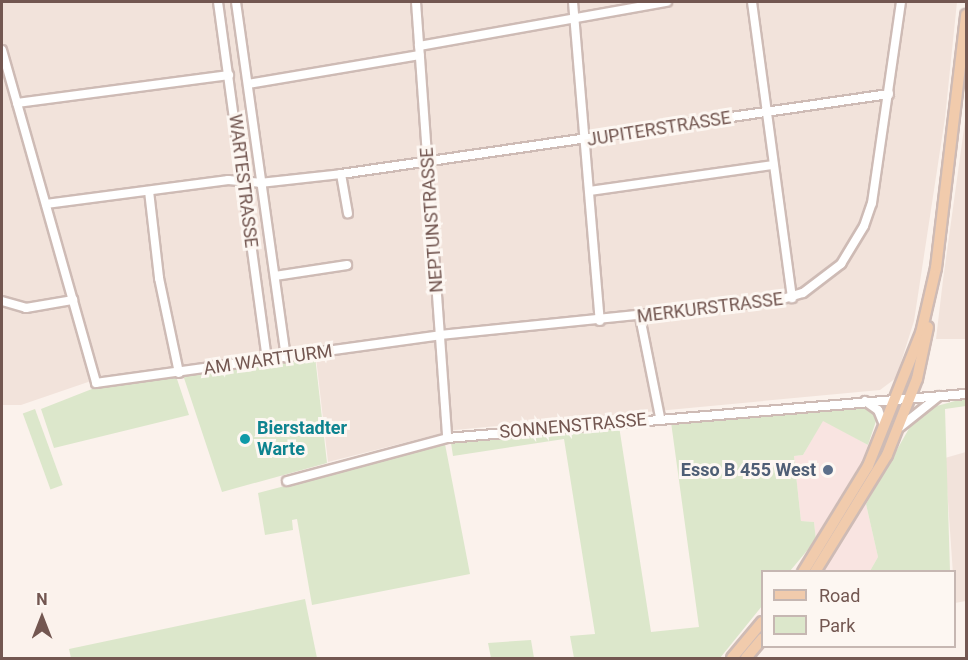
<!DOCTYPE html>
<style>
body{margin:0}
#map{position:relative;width:968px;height:660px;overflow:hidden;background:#fbf2ec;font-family:Roboto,sans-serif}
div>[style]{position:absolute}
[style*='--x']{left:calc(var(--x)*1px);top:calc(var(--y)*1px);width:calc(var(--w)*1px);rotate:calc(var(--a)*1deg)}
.residential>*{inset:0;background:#f2e3db}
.commercial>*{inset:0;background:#f9e4e1}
.green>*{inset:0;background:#dce7cb;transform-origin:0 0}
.roads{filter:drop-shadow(2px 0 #cebbb5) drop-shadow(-2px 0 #cebbb5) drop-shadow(0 2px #cebbb5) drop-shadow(0 -2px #cebbb5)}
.minor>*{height:8px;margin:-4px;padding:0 4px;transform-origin:4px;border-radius:4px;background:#fff}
.major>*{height:10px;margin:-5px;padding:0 5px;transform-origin:5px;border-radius:5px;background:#f1cbac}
.dots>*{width:16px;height:16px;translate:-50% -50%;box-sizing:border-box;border:3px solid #fdf7f2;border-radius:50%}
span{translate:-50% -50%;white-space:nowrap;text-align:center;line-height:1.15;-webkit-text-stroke:6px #fdf7f2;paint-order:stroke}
.street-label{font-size:18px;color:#735751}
.culture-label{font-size:18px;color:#0d838f;font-weight:700}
.left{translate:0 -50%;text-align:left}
.service-label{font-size:18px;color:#4e5e75;font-weight:700}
.right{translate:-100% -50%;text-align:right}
.frame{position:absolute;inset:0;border:3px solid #735751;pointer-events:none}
.legend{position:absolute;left:761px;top:570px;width:195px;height:78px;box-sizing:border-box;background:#fdf7f2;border:2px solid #c6b7b2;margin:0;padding:8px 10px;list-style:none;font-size:18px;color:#735751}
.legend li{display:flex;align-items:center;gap:12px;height:30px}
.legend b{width:30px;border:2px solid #c6b7b2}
.north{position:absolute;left:12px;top:588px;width:60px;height:60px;-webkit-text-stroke:4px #fdf7f2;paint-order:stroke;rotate:0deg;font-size:16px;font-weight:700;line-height:24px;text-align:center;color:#735751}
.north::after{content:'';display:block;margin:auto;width:21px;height:27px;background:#735751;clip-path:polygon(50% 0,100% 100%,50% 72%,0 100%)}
</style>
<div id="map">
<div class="residential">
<div style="clip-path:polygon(2px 2px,957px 2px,945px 118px,914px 321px,896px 378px,880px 390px,455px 430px,328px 462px,315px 349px,91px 381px,21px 405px,2px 405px)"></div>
<div style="clip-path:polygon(966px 114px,966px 339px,936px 339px,943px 280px)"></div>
<div style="clip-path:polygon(966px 452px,966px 601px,955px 603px,945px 458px)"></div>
</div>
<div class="commercial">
<div style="clip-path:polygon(823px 420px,868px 445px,861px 466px,816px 540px,814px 522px,801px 521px,794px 456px,803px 455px)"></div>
<div style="clip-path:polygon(866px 504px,878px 557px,870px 571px,820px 572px)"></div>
</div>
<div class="green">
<div style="clip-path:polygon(315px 356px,327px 463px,222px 492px,183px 375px)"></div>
<div style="clip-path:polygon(176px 376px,189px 415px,54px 448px,41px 409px,97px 387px)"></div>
<div style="clip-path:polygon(966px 398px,966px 406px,945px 409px,950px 571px,870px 571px,878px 557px,866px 504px,911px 425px,933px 407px)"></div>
<div style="clip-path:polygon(857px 406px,871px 410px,877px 418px,868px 445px,823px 421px,803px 455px,794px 456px,801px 521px,814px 522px,816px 540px,790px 571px,762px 572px,762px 606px,720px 658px,574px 658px,570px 636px,595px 634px,564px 439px,453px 456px,451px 443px,619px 426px,651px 632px,699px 627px,671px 422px)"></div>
<div style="left:35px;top:409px;width:81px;height:13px;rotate:70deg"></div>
<div style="clip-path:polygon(445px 444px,470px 574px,312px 605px,297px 519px,292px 520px,293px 530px,265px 535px,258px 493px)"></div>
<div style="clip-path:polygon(305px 599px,317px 658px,71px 658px,69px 649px)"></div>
<div style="clip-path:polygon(531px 640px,534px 658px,491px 658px,488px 643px)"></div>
</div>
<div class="roads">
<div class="minor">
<div style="--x:218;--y:2;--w:362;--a:82.2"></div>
<div style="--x:236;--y:2;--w:359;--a:82"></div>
<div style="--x:416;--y:2;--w:437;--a:85.9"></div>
<div style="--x:573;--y:2;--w:320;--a:85.2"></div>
<div style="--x:752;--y:2;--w:299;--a:82.3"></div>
<div style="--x:419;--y:46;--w:252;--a:-10.1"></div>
<div style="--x:2;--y:50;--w:346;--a:74.2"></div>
<div style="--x:96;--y:383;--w:347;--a:-7.9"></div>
<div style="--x:440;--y:335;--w:338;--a:-5.8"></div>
<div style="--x:776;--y:301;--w:28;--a:-17"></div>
<div style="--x:803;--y:293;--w:48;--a:-37.3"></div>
<div style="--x:841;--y:264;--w:44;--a:-58.8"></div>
<div style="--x:864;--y:226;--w:24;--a:-71"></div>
<div style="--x:872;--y:203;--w:203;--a:-81.8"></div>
<div style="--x:248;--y:84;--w:174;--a:-9.6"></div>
<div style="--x:17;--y:103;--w:214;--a:-7.5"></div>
<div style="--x:341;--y:174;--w:40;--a:80"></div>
<div style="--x:149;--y:191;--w:88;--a:83.4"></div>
<div style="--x:159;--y:278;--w:97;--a:78.1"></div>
<div style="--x:590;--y:191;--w:185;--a:-8.1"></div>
<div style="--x:46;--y:204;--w:184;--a:-7.5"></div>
<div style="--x:228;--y:180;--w:32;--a:5"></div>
<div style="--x:260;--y:183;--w:81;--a:-6.3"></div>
<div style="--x:341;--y:174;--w:554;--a:-8.31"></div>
<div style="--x:275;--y:276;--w:73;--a:-8.7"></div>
<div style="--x:2;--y:301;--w:25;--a:16"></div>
<div style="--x:26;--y:308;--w:48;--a:-9.7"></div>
<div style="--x:640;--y:317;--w:102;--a:78.7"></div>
<div style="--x:865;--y:401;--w:16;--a:35"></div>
<div style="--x:878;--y:410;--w:16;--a:68"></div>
<div style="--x:900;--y:427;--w:50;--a:-38.5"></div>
<div style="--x:287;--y:481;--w:166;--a:-15"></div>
<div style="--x:447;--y:438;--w:521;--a:-4.85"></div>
</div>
<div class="major">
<div style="--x:803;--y:572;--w:124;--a:-58.5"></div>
<div style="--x:868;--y:466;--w:143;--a:-68.3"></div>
<div style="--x:921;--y:333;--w:67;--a:-77"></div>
<div style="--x:936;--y:268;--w:255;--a:-83.2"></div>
<div style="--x:815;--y:572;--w:137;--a:-58.4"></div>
<div style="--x:887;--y:455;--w:82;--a:-68.5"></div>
<div style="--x:917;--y:379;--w:53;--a:-78.1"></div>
<div style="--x:732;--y:658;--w:47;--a:-50.2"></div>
<div style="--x:746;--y:658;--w:25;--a:-50"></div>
</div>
</div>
<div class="dots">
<div style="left:245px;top:439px;background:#0f9aa8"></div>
<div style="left:828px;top:470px;background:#5c6f8a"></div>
</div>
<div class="street-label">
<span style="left:659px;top:129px;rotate:-9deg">JUPITERSTRASSE</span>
<span style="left:243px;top:181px;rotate:83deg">WARTESTRASSE</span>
<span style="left:432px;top:220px;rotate:-94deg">NEPTUNSTRASSE</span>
<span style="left:710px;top:308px;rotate:-7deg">MERKURSTRASSE</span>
<span style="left:268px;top:360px;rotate:-8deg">AM WARTTURM</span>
<span style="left:573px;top:426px;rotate:-5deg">SONNENSTRASSE</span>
</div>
<div class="culture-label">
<span class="left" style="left:257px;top:439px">Bierstadter<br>Warte</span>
</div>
<div class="service-label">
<span class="right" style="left:816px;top:470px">Esso B 455 West</span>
</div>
<div class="frame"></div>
<ul class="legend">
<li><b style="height:8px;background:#f1cbac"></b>Road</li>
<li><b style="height:16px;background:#dce7cb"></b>Park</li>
</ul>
<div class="north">N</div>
</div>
